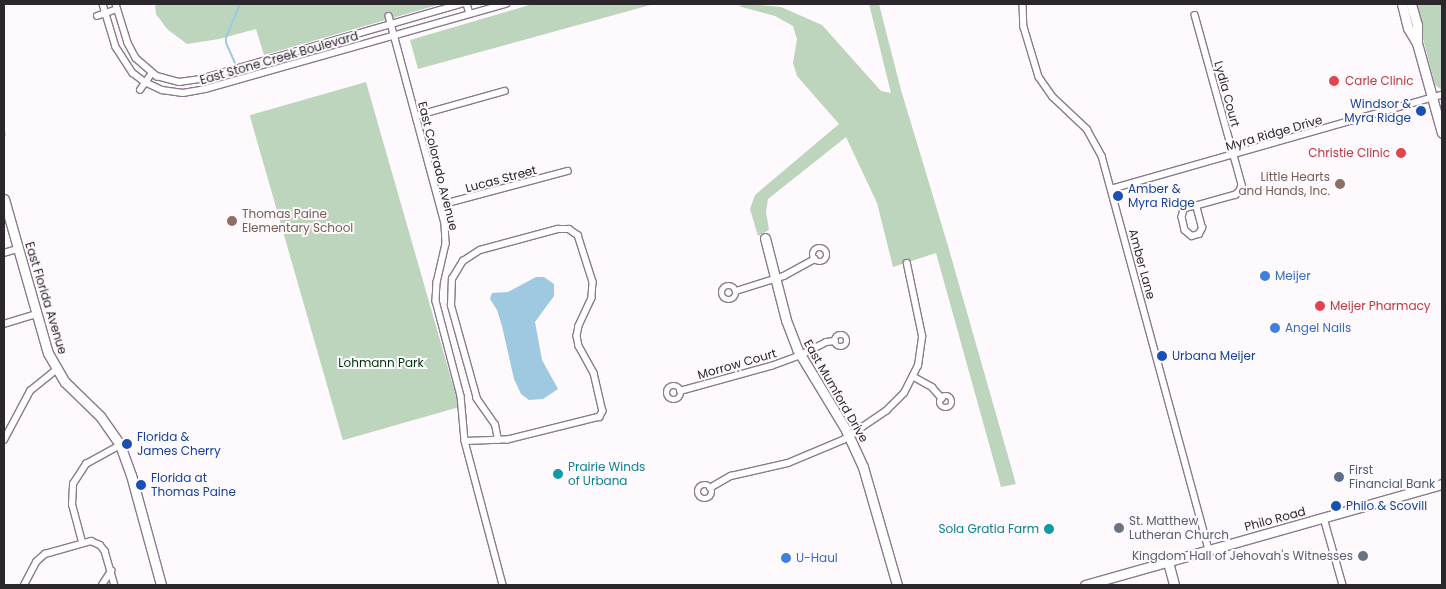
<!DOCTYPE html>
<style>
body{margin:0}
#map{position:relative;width:1446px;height:589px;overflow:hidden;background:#fdf9fd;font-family:Poppins,sans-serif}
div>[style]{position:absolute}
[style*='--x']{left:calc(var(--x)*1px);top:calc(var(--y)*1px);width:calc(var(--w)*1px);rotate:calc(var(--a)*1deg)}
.green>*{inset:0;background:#bcd5bc;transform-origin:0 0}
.water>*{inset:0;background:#9fc8e1}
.stream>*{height:2px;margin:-1px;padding:0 1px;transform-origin:1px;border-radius:1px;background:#9fc8e1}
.roads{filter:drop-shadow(1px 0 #8a7a8d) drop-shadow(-1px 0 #8a7a8d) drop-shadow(0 1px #8a7a8d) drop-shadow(0 -1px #8a7a8d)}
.street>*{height:5.5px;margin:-2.75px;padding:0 2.75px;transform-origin:2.75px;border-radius:2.75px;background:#fff}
.street>.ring{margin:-2.75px;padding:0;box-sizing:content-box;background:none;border:5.5px solid #fff;border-radius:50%}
.secondary>*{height:9px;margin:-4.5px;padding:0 4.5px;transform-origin:4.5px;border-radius:4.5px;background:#fff}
.dots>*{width:14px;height:14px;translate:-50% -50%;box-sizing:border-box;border:2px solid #fdf9fd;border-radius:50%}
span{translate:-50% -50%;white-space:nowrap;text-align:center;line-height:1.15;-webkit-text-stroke:4px #fdf9fd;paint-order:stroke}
.street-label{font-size:12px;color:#2c262d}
.health-label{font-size:12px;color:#be3a42}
.left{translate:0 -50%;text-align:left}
.right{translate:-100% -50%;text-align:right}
.transit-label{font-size:12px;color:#164399}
.education-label{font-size:12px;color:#785e54}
.shop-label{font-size:12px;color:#366cbe}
.park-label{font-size:12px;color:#01350c}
.culture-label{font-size:12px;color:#0d838f}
.service-label{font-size:12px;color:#4e5e75}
.worship-label{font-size:12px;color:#5b616d}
.frame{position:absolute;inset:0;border:5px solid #2c262d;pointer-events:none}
</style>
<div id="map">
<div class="green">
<div style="clip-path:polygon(155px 4px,441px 4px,264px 55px,256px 29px,219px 39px,187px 44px,167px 29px,156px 14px)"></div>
<div style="clip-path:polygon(533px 4px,654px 4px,418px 69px,410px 40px)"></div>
<div style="clip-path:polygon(748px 4px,781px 7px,822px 25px,881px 91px,891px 93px,869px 4px,879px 4px,901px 90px,948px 246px,1016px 484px,1001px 487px,936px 253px,893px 267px,877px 203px,846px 137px,768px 199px,766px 212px,769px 230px,758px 236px,750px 209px,755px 195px,839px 124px,797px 76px,793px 63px,797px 39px,793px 26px,775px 16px,738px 6px)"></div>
<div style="clip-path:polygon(1414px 4px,1442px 4px,1442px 90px,1435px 85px)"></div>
<div style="left:366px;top:82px;width:338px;height:121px;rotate:74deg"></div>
</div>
<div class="water">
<div style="clip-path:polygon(536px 277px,544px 277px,554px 284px,554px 296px,535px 322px,542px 360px,558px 389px,543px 399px,529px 400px,521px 394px,514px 379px,502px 326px,497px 310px,490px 299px,492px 293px,508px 292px)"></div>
</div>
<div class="stream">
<div style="--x:235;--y:63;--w:22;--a:-114"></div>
<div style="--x:226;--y:43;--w:5;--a:-90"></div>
<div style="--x:226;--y:38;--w:37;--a:-68"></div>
<div style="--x:4;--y:132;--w:3;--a:72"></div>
</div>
<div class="roads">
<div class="street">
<div style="--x:103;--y:4;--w:45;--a:73.2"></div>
<div style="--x:116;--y:47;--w:31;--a:57"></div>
<div style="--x:133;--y:73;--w:15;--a:37"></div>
<div style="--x:145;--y:82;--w:19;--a:25"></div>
<div style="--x:162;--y:90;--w:21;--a:8"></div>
<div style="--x:183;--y:93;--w:22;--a:-10"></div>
<div style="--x:205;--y:89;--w:313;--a:-15.8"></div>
<div style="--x:116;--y:4;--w:41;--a:72.9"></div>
<div style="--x:128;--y:43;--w:17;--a:62"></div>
<div style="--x:136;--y:58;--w:28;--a:41"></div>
<div style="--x:157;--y:76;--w:23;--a:15"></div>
<div style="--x:179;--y:82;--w:22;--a:-8"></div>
<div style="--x:201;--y:79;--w:271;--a:-16.1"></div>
<div style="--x:467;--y:4;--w:10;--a:73"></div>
<div style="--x:1023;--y:4;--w:23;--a:88"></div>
<div style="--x:1024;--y:27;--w:52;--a:73.3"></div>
<div style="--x:1039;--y:77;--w:24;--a:55"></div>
<div style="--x:1053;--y:97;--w:47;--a:43.3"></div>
<div style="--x:1087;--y:129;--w:31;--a:61"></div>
<div style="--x:1102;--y:156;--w:408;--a:74.8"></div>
<div style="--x:1195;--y:15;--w:176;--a:74.5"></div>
<div style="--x:1242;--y:185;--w:6;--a:108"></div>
<div style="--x:1240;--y:191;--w:6;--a:135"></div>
<div style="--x:1236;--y:195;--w:41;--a:164.6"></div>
<div style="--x:1196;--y:206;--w:9;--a:167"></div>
<div style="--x:1187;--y:208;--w:4;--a:146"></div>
<div style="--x:1184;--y:210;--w:7;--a:106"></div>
<div style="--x:1182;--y:217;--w:13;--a:77"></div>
<div style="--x:1185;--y:230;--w:9;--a:41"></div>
<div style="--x:1192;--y:236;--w:7;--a:-16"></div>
<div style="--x:1199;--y:234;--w:7;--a:-63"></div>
<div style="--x:1202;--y:228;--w:23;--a:-105"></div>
<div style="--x:97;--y:16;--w:21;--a:-19"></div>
<div style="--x:389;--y:16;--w:215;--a:74.9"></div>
<div style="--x:445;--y:224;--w:20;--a:87"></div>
<div style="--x:446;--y:244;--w:39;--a:103"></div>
<div style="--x:437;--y:282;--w:19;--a:93"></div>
<div style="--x:436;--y:301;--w:98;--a:75.3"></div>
<div style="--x:461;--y:396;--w:45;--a:84.9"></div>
<div style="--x:465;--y:441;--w:149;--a:75.2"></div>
<div style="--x:140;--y:90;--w:21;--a:-55"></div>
<div style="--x:416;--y:116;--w:92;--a:-15.7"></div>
<div style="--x:1111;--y:189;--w:344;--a:-15.9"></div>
<div style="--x:440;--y:205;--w:132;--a:-14.9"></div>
<div style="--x:558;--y:229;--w:11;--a:0"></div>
<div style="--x:569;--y:229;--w:11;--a:34"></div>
<div style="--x:578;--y:235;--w:49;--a:72.3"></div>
<div style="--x:593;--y:282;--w:16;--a:94"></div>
<div style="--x:592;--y:298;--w:31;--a:115"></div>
<div style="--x:579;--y:326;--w:10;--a:101"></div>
<div style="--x:577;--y:336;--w:10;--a:79"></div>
<div style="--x:579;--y:346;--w:31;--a:61"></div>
<div style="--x:594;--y:373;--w:39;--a:77"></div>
<div style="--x:603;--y:411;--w:7;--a:117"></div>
<div style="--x:600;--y:417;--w:95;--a:166"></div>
<div style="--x:508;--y:440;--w:10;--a:180"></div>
<div style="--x:498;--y:440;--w:15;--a:-101"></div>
<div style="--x:495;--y:425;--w:32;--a:-125"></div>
<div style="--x:477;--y:399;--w:97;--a:-105.6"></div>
<div style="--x:451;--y:306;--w:27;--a:-88"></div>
<div style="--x:452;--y:279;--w:21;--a:-59"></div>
<div style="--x:463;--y:261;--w:20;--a:-33"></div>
<div style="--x:480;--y:250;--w:81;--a:-15.1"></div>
<div class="ring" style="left:813px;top:248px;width:8.5px;height:8.5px"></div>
<div style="--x:4;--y:253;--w:15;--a:-16"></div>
<div class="ring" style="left:722px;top:286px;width:8.5px;height:8.5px"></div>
<div style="--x:736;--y:291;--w:50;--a:-17.4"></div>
<div style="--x:784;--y:276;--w:35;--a:-29"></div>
<div style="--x:4;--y:324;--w:34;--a:-17"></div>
<div class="ring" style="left:835px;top:335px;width:6.5px;height:6.5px"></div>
<div style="--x:914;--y:377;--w:21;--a:29"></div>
<div style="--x:932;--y:387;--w:15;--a:48"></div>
<div class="ring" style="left:667px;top:386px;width:8.5px;height:8.5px"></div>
<div style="--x:680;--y:391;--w:94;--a:-15.4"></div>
<div style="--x:771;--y:366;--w:30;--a:-20"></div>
<div style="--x:799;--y:356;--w:30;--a:-27"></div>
<div style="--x:826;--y:342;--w:9;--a:-6"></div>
<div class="ring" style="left:940px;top:396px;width:6.5px;height:6.5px"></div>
<div style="--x:4;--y:440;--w:55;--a:-62"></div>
<div style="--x:30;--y:391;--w:35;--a:-39"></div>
<div style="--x:465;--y:441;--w:33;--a:-2"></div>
<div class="ring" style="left:698px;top:485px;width:8.5px;height:8.5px"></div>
<div style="--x:710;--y:488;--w:24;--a:-30"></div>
<div style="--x:731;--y:476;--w:58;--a:-12.8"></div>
<div style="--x:788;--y:463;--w:60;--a:-22.7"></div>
<div style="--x:843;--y:440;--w:52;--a:-34"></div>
<div style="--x:886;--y:411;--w:25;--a:-45"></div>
<div style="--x:904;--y:393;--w:30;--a:-63"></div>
<div style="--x:918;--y:366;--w:30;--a:-82"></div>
<div style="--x:922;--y:336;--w:74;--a:-101.8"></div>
<div style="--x:1324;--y:518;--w:70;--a:74.2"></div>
<div style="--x:82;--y:542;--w:38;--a:-105"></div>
<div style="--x:72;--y:505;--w:21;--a:-87"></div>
<div style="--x:73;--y:484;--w:24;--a:-57"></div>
<div style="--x:86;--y:464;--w:39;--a:-29"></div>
<div style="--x:24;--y:585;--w:26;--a:-62"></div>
<div style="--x:36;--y:562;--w:12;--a:-42"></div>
<div style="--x:45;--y:554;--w:48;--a:-15.8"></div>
<div style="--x:91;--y:541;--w:10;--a:24"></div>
<div style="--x:100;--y:545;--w:8;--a:50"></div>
<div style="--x:105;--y:551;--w:35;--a:74"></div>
<div style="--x:102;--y:585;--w:17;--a:-57"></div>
</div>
<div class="secondary">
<div style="--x:1402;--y:4;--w:25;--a:76"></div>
<div style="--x:1408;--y:28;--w:17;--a:59"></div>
<div style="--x:1417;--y:43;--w:93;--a:74.5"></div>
<div style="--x:1411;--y:4;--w:22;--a:74"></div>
<div style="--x:1417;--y:25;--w:16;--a:90"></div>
<div style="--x:4;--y:199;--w:160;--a:74.1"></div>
<div style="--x:48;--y:353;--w:34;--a:60"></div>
<div style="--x:65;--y:382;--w:49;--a:44.2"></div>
<div style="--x:100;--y:416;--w:35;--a:55"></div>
<div style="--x:120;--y:445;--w:32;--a:70"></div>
<div style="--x:131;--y:475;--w:114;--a:74.7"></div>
<div style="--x:765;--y:238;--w:85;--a:75.6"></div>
<div style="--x:786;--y:320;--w:31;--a:69"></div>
<div style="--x:797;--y:349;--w:95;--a:58.8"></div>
<div style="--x:846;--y:430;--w:41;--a:65.3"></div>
<div style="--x:863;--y:467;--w:123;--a:73.9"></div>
<div style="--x:1168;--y:562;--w:24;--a:75"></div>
<div style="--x:1085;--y:585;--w:371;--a:-15.8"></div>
</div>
</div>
<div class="dots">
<div style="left:1334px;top:81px;background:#e0444e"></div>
<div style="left:1421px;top:111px;background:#1a4fb4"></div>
<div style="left:1401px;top:153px;background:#e0444e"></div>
<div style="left:1340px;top:184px;background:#8d6e63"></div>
<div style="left:1118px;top:196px;background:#1a4fb4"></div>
<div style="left:232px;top:221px;background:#8d6e63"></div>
<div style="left:1265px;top:276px;background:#3f7fe0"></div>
<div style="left:1320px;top:306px;background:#e0444e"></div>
<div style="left:1275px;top:328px;background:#3f7fe0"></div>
<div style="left:1162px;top:356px;background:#1a4fb4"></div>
<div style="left:127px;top:444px;background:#1a4fb4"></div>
<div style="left:558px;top:474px;background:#0f9aa8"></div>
<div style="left:1339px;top:477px;background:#5c6f8a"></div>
<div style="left:141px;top:485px;background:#1a4fb4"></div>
<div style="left:1336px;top:506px;background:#1a4fb4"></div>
<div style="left:1119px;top:528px;background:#6b7280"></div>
<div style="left:1049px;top:529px;background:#0f9aa8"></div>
<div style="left:1363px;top:556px;background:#6b7280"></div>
<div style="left:786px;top:558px;background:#3f7fe0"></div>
</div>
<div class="street-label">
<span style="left:279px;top:58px;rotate:-16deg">East Stone Creek Boulevard</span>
<span style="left:1227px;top:94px;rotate:75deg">Lydia Court</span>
<span style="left:1274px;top:133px;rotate:-16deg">Myra Ridge Drive</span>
<span style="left:438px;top:166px;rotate:76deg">East Colorado Avenue</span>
<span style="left:501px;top:179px;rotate:-15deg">Lucas Street</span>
<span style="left:1142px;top:264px;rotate:75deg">Amber Lane</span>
<span style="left:46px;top:298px;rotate:73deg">East Florida Avenue</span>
<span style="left:737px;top:364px;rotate:-16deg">Morrow Court</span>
<span style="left:836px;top:391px;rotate:60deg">East Mumford Drive</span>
<span style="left:1275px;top:519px;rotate:-15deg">Philo Road</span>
</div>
<div class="health-label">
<span class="left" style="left:1345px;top:81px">Carle Clinic</span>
<span class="right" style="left:1390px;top:153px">Christie Clinic</span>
<span class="left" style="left:1330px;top:306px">Meijer Pharmacy</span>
</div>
<div class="transit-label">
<span class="right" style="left:1411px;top:111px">Windsor &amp;<br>Myra Ridge</span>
<span class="left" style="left:1128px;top:196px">Amber &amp;<br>Myra Ridge</span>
<span class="left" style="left:1172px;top:356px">Urbana Meijer</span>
<span class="left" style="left:137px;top:444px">Florida &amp;<br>James Cherry</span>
<span class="left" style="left:151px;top:485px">Florida at<br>Thomas Paine</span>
<span class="left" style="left:1346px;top:506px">Philo &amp; Scovill</span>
</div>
<div class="education-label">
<span class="right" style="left:1330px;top:184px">Little Hearts<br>and Hands, Inc.</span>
<span class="left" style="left:242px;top:221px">Thomas Paine<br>Elementary School</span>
</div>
<div class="shop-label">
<span class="left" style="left:1275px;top:276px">Meijer</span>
<span class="left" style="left:1285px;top:328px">Angel Nails</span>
<span class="left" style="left:796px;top:558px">U-Haul</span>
</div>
<div class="park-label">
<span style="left:381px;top:363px">Lohmann Park</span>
</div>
<div class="culture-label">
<span class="left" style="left:568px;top:474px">Prairie Winds<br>of Urbana</span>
<span class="right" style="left:1039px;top:529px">Sola Gratia Farm</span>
</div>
<div class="service-label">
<span class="left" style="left:1349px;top:477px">First<br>Financial Bank</span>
</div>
<div class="worship-label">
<span class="left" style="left:1129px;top:528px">St. Matthew<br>Lutheran Church</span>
<span class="right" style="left:1353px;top:556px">Kingdom Hall of Jehovah's Witnesses</span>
</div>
<div class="frame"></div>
</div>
